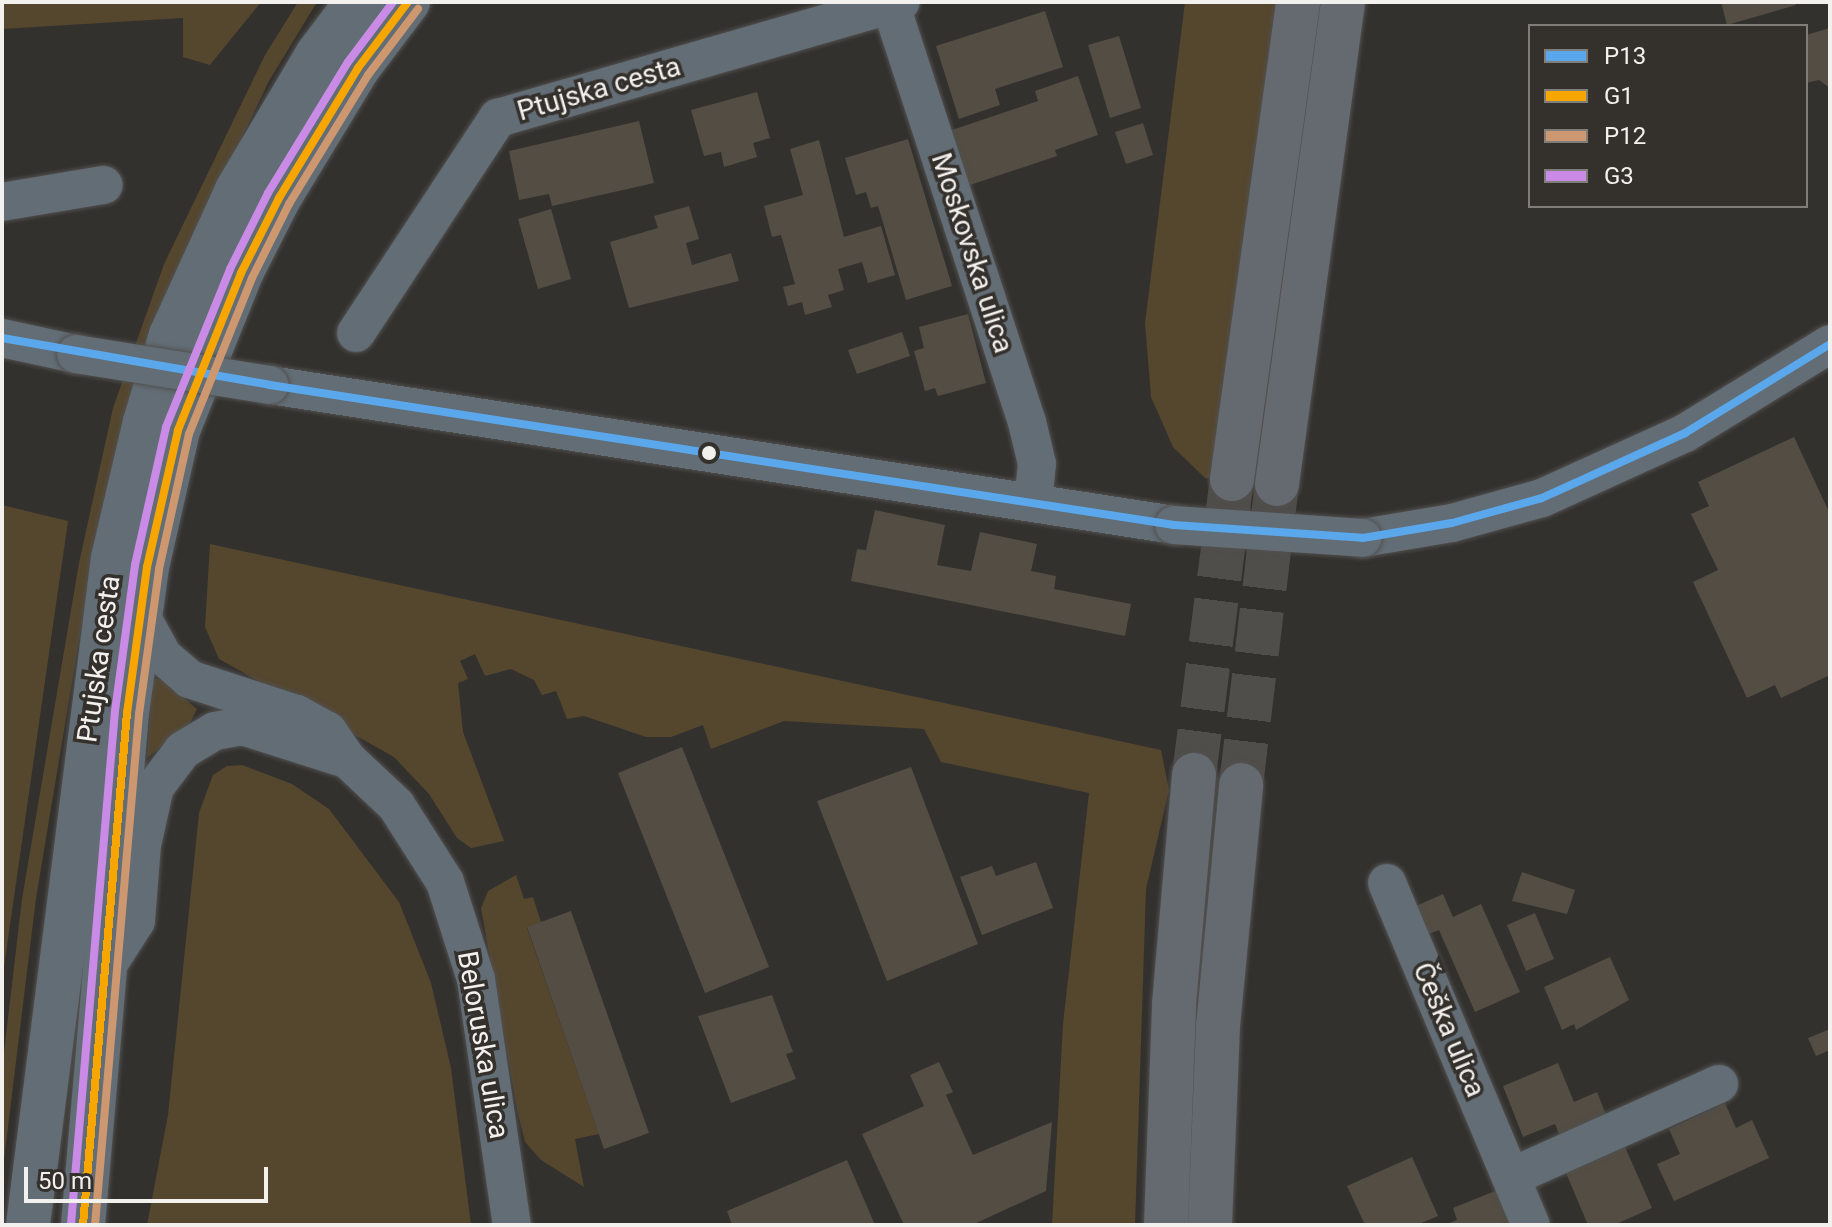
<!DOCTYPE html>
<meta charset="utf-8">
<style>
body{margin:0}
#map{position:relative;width:1832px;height:1227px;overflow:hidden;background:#33312e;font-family:Roboto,sans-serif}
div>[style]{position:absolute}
.green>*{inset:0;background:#55462e}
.building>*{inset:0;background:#534d43}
.highway-tunnel>*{height:44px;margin-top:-22px;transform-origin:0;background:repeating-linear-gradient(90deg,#504e4b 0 44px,transparent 0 66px)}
.roads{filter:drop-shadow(0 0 2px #51504e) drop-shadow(0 0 2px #51504e)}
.minor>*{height:38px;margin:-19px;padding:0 19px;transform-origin:19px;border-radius:19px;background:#636d76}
.major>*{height:44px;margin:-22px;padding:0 22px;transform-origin:22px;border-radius:22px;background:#636d75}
.highway>*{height:44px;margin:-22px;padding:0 22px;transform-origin:22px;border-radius:22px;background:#646a6f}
.bridges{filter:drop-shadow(0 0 2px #51504e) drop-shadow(0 0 2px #51504e)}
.minor-bridge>*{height:38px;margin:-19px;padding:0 19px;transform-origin:19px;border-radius:19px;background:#636d76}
.bus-1>*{height:8px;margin:-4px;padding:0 4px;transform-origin:4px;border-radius:4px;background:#5aa8eb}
.bus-2>*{height:8px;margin:-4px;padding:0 4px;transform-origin:4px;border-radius:4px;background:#f7a600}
.bus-3>*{height:8px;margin:-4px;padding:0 4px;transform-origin:4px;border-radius:4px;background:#cd976f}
.bus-4>*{height:8px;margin:-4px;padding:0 4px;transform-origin:4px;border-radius:4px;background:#ca8be6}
.dots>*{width:22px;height:22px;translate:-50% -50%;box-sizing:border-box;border:4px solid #34312d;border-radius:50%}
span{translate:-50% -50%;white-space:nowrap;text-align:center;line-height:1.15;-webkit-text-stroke:7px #34312d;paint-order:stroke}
.street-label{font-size:28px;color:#f3f1ee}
.frame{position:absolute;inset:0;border:4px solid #f3f1ee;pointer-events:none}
.legend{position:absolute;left:1528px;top:24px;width:280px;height:184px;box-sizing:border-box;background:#34312d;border:2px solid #807e7a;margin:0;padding:10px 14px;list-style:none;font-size:24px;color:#f3f1ee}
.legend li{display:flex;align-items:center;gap:16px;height:40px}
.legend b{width:40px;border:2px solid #807e7a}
.scale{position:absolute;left:24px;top:1167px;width:244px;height:36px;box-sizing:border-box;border:4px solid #f3f1ee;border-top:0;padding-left:10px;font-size:24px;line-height:28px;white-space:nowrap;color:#f3f1ee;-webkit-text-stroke:6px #34312d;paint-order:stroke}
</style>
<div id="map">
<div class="green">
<div style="clip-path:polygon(2px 2px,261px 2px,210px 65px,183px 57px,183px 18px,2px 29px)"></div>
<div style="clip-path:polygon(298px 2px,317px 2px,269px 81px,199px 227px,92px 563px,36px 898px,2px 1176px,2px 1069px,22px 899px,79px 563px,113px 408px,164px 264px,265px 55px)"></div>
<div style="clip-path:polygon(1185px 2px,1283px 2px,1221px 480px,1205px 478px,1173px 447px,1151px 397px,1145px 323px)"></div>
<div style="clip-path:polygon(2px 505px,68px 521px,2px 981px)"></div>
<div style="clip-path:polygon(210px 544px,1161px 750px,1169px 790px,1146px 889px,1135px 1225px,1052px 1225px,1063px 1024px,1089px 793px,941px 762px,924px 729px,784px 721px,711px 749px,703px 725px,671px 737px,646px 737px,584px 716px,567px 719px,556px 691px,542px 695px,534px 680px,511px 669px,485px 676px,475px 654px,460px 661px,468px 679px,458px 683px,463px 732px,504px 841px,471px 848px,457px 838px,429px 794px,394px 757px,219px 659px,205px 627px)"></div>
<div style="clip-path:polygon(152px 678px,163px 680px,197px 709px,190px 723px,147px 758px)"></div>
<div style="clip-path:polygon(242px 765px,292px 784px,329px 809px,399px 902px,431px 983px,451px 1068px,471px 1225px,147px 1225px,168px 1115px,199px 813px,213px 775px,227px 766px)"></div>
<div style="clip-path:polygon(516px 875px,524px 899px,533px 897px,541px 922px,527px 928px,599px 1134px,575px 1139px,584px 1187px,541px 1160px,525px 1142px,518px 1114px,481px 908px,488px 891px)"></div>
</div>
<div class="building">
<div style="clip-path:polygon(1721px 2px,1795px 2px,1796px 5px,1727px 25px)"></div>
<div style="clip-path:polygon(1045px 11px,1063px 67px,995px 89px,1000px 105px,959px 119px,936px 46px)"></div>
<div style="clip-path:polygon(1830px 28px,1830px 88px,1819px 80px,1806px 83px,1806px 35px)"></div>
<div style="clip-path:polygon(1119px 36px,1141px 108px,1110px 118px,1088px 45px)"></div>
<div style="clip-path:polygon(1078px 76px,1098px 135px,1055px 150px,1057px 156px,964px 187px,946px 132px,1038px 101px,1035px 91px)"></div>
<div style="clip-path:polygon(757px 92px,770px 138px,753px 143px,757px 157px,724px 167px,721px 152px,704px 156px,691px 110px)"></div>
<div style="clip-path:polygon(639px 121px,654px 183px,552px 206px,549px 194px,519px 200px,509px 151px)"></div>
<div style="clip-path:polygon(1143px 123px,1153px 155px,1126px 164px,1115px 132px)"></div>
<div style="clip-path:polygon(908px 139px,952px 286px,906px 300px,878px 206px,871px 208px,866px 192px,856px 195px,845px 158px)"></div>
<div style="clip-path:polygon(819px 140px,844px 237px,881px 226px,895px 275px,868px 283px,862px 262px,838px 269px,844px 290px,828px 295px,832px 307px,805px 315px,802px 302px,788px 306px,783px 287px,795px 284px,781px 235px,772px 237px,764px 206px,803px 195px,790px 149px)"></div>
<div style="clip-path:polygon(689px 206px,699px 239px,686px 243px,692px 265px,731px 253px,739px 281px,629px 308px,610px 242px,658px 228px,654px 216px)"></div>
<div style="clip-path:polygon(551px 209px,571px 279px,538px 289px,518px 219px)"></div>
<div style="clip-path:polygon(968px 314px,986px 383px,938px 396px,935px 388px,925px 391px,914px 351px,924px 348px,919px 327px)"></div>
<div style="clip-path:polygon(902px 332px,910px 356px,857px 374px,848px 350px)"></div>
<div style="clip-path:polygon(1794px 437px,1830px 514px,1830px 675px,1781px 698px,1775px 685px,1747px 698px,1693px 582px,1718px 570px,1691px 514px,1709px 506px,1698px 482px)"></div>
<div style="clip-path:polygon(875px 510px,945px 525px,937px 565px,971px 571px,980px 532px,1037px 544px,1031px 571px,1056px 576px,1054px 589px,1131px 604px,1125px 636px,851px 581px,857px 549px,866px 550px)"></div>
<div style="clip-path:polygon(682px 747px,769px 967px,705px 993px,618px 773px)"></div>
<div style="clip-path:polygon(911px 767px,978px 944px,887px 981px,817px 801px)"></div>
<div style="clip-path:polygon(1036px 862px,1053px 908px,982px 935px,960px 877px,992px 866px,996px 876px)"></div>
<div style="clip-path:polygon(1522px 872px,1575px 890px,1567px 914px,1512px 901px)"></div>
<div style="clip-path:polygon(1443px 894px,1453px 917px,1481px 904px,1520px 992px,1475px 1012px,1439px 930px,1429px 934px,1416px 906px)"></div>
<div style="clip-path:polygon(571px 911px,649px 1133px,604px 1149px,527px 927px)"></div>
<div style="clip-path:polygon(1535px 913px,1554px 959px,1526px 971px,1507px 925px)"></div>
<div style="clip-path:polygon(1610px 957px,1629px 1000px,1576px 1030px,1574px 1024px,1562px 1030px,1544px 987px)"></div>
<div style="clip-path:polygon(772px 995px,793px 1052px,786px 1054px,796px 1079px,731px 1103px,698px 1016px)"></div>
<div style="clip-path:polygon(1830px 1029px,1830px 1050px,1816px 1056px,1808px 1038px)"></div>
<div style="clip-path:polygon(939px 1062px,953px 1092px,946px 1095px,973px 1155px,1052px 1122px,1046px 1191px,972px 1225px,904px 1225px,862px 1134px,924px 1106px,910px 1075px)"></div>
<div style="clip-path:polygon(1558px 1063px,1574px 1102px,1597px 1092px,1609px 1122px,1562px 1141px,1555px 1124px,1523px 1137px,1503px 1086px)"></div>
<div style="clip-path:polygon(1725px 1103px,1736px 1128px,1752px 1120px,1769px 1158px,1674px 1201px,1657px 1164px,1680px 1154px,1669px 1129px)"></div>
<div style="clip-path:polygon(1625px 1147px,1652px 1208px,1614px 1225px,1588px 1225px,1566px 1173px)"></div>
<div style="clip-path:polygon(1412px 1157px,1438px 1216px,1417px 1225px,1365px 1225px,1347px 1186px)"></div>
<div style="clip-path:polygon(847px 1160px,875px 1225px,732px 1225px,727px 1211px)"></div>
<div style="clip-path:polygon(1500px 1189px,1514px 1225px,1444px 1225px,1457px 1220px,1453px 1208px)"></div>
</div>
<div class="highway-tunnel">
<div style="left:1194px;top:775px;width:298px;rotate:-82.7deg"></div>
<div style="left:1241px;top:785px;width:303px;rotate:-83.2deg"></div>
</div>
<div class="roads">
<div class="minor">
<div style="left:891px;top:6px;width:438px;rotate:71.9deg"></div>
<div style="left:1027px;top:422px;width:43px;rotate:76.6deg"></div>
<div style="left:1037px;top:464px;width:39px;rotate:96deg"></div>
<div style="left:2px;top:202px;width:103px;rotate:-9.5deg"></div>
<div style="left:356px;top:333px;width:258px;rotate:-56.6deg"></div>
<div style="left:498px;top:118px;width:419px;rotate:-16.1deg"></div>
<div style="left:2px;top:338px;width:76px;rotate:12.2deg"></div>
<div style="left:270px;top:385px;width:915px;rotate:8.8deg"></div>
<div style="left:1363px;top:538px;width:90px;rotate:-9.6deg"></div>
<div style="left:1452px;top:523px;width:93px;rotate:-15.5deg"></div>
<div style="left:1542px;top:498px;width:157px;rotate:-24.4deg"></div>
<div style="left:1685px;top:433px;width:170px;rotate:-31.5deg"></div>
<div style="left:139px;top:612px;width:50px;rotate:61.4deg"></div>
<div style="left:163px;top:656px;width:35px;rotate:41deg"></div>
<div style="left:189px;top:679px;width:114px;rotate:18deg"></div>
<div style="left:297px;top:714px;width:35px;rotate:29deg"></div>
<div style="left:328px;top:731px;width:34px;rotate:56deg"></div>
<div style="left:347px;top:759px;width:67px;rotate:43.2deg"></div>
<div style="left:396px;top:805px;width:91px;rotate:57.5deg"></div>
<div style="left:445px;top:882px;width:102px;rotate:72.3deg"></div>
<div style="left:476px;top:979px;width:249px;rotate:81.7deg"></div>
<div style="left:1387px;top:883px;width:371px;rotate:67.2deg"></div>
<div style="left:109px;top:963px;width:50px;rotate:-57.3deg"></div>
<div style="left:136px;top:921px;width:76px;rotate:-85.5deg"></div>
<div style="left:142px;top:845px;width:59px;rotate:-77.4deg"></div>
<div style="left:155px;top:787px;width:46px;rotate:-52.9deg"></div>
<div style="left:183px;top:750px;width:37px;rotate:-31deg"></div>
<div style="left:215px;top:731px;width:27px;rotate:-10deg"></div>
<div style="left:242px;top:726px;width:103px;rotate:17.6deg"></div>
<div style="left:1511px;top:1177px;width:228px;rotate:-24.1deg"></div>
</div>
<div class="major">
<div style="left:28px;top:1225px;width:672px;rotate:-82.74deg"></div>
<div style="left:113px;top:558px;width:140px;rotate:-76.8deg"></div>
<div style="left:145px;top:422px;width:91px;rotate:-73.4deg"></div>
<div style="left:171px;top:335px;width:159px;rotate:-65.5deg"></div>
<div style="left:237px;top:190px;width:157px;rotate:-59.3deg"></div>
<div style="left:317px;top:55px;width:66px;rotate:-53deg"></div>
<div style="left:83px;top:1225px;width:514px;rotate:-85.09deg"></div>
<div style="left:127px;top:713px;width:147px;rotate:-82.2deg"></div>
<div style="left:147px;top:567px;width:140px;rotate:-77.2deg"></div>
<div style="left:178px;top:430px;width:169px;rotate:-68.1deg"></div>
<div style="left:241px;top:273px;width:84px;rotate:-63.1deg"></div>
<div style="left:279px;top:198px;width:152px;rotate:-58.7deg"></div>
<div style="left:358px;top:68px;width:83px;rotate:-52.9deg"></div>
</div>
<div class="highway">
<div style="left:1232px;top:479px;width:482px;rotate:-82.1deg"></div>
<div style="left:1277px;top:484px;width:486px;rotate:-82.2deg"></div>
<div style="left:1166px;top:1225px;width:221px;rotate:-87.9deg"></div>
<div style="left:1174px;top:1004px;width:230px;rotate:-85deg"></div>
<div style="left:1210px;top:1225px;width:199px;rotate:-87.7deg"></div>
<div style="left:1218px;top:1026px;width:242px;rotate:-84.5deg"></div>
</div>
</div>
<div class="bridges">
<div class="minor-bridge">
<div style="left:76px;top:354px;width:196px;rotate:9.1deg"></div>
<div style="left:1174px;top:525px;width:189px;rotate:3.9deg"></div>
</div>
</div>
<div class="bus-1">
<div style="left:2px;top:338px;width:272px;rotate:9.9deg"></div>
<div style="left:270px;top:385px;width:915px;rotate:8.8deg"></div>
<div style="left:1174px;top:525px;width:189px;rotate:3.9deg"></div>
<div style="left:1363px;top:538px;width:90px;rotate:-9.6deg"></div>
<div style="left:1452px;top:523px;width:93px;rotate:-15.5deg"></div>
<div style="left:1542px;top:498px;width:157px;rotate:-24.4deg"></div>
<div style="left:1685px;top:433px;width:170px;rotate:-31.5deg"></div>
</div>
<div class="bus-2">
<div style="left:83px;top:1225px;width:514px;rotate:-85.09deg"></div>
<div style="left:127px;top:713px;width:147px;rotate:-82.2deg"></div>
<div style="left:147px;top:567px;width:140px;rotate:-77.2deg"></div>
<div style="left:178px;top:430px;width:169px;rotate:-68.1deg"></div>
<div style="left:241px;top:273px;width:84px;rotate:-63.1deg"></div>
<div style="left:279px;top:198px;width:152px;rotate:-58.7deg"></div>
<div style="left:358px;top:68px;width:83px;rotate:-52.9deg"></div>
</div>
<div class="bus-3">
<div style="left:95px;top:1225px;width:513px;rotate:-85.08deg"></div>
<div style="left:139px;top:714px;width:146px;rotate:-82.1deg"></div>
<div style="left:159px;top:569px;width:138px;rotate:-77.5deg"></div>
<div style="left:189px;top:434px;width:168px;rotate:-68deg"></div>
<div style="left:252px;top:278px;width:83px;rotate:-63.4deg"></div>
<div style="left:289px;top:204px;width:151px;rotate:-58.5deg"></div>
<div style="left:368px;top:75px;width:83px;rotate:-52.9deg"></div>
</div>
<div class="bus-4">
<div style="left:71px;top:1224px;width:515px;rotate:-85.1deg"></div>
<div style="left:115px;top:711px;width:147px;rotate:-82.2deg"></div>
<div style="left:135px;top:565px;width:141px;rotate:-77.3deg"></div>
<div style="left:166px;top:427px;width:170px;rotate:-67.9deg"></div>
<div style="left:230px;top:269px;width:85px;rotate:-63.4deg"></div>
<div style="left:268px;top:193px;width:153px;rotate:-58.6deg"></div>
<div style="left:348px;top:62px;width:75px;rotate:-53.1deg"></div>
</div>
<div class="dots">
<div style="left:709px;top:453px;background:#f3f1ee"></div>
</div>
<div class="street-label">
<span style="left:599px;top:89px;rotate:-16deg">Ptujska cesta</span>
<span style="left:972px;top:253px;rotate:72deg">Moskovska ulica</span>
<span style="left:99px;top:659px;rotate:-82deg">Ptujska cesta</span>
<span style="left:1449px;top:1030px;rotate:67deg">Češka ulica</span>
<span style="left:483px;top:1045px;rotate:80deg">Beloruska ulica</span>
</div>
<div class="frame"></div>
<ul class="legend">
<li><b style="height:10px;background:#5aa8eb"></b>P13</li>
<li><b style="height:10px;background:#f7a600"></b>G1</li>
<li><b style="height:10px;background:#cd976f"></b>P12</li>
<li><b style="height:10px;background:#ca8be6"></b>G3</li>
</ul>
<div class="scale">50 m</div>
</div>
